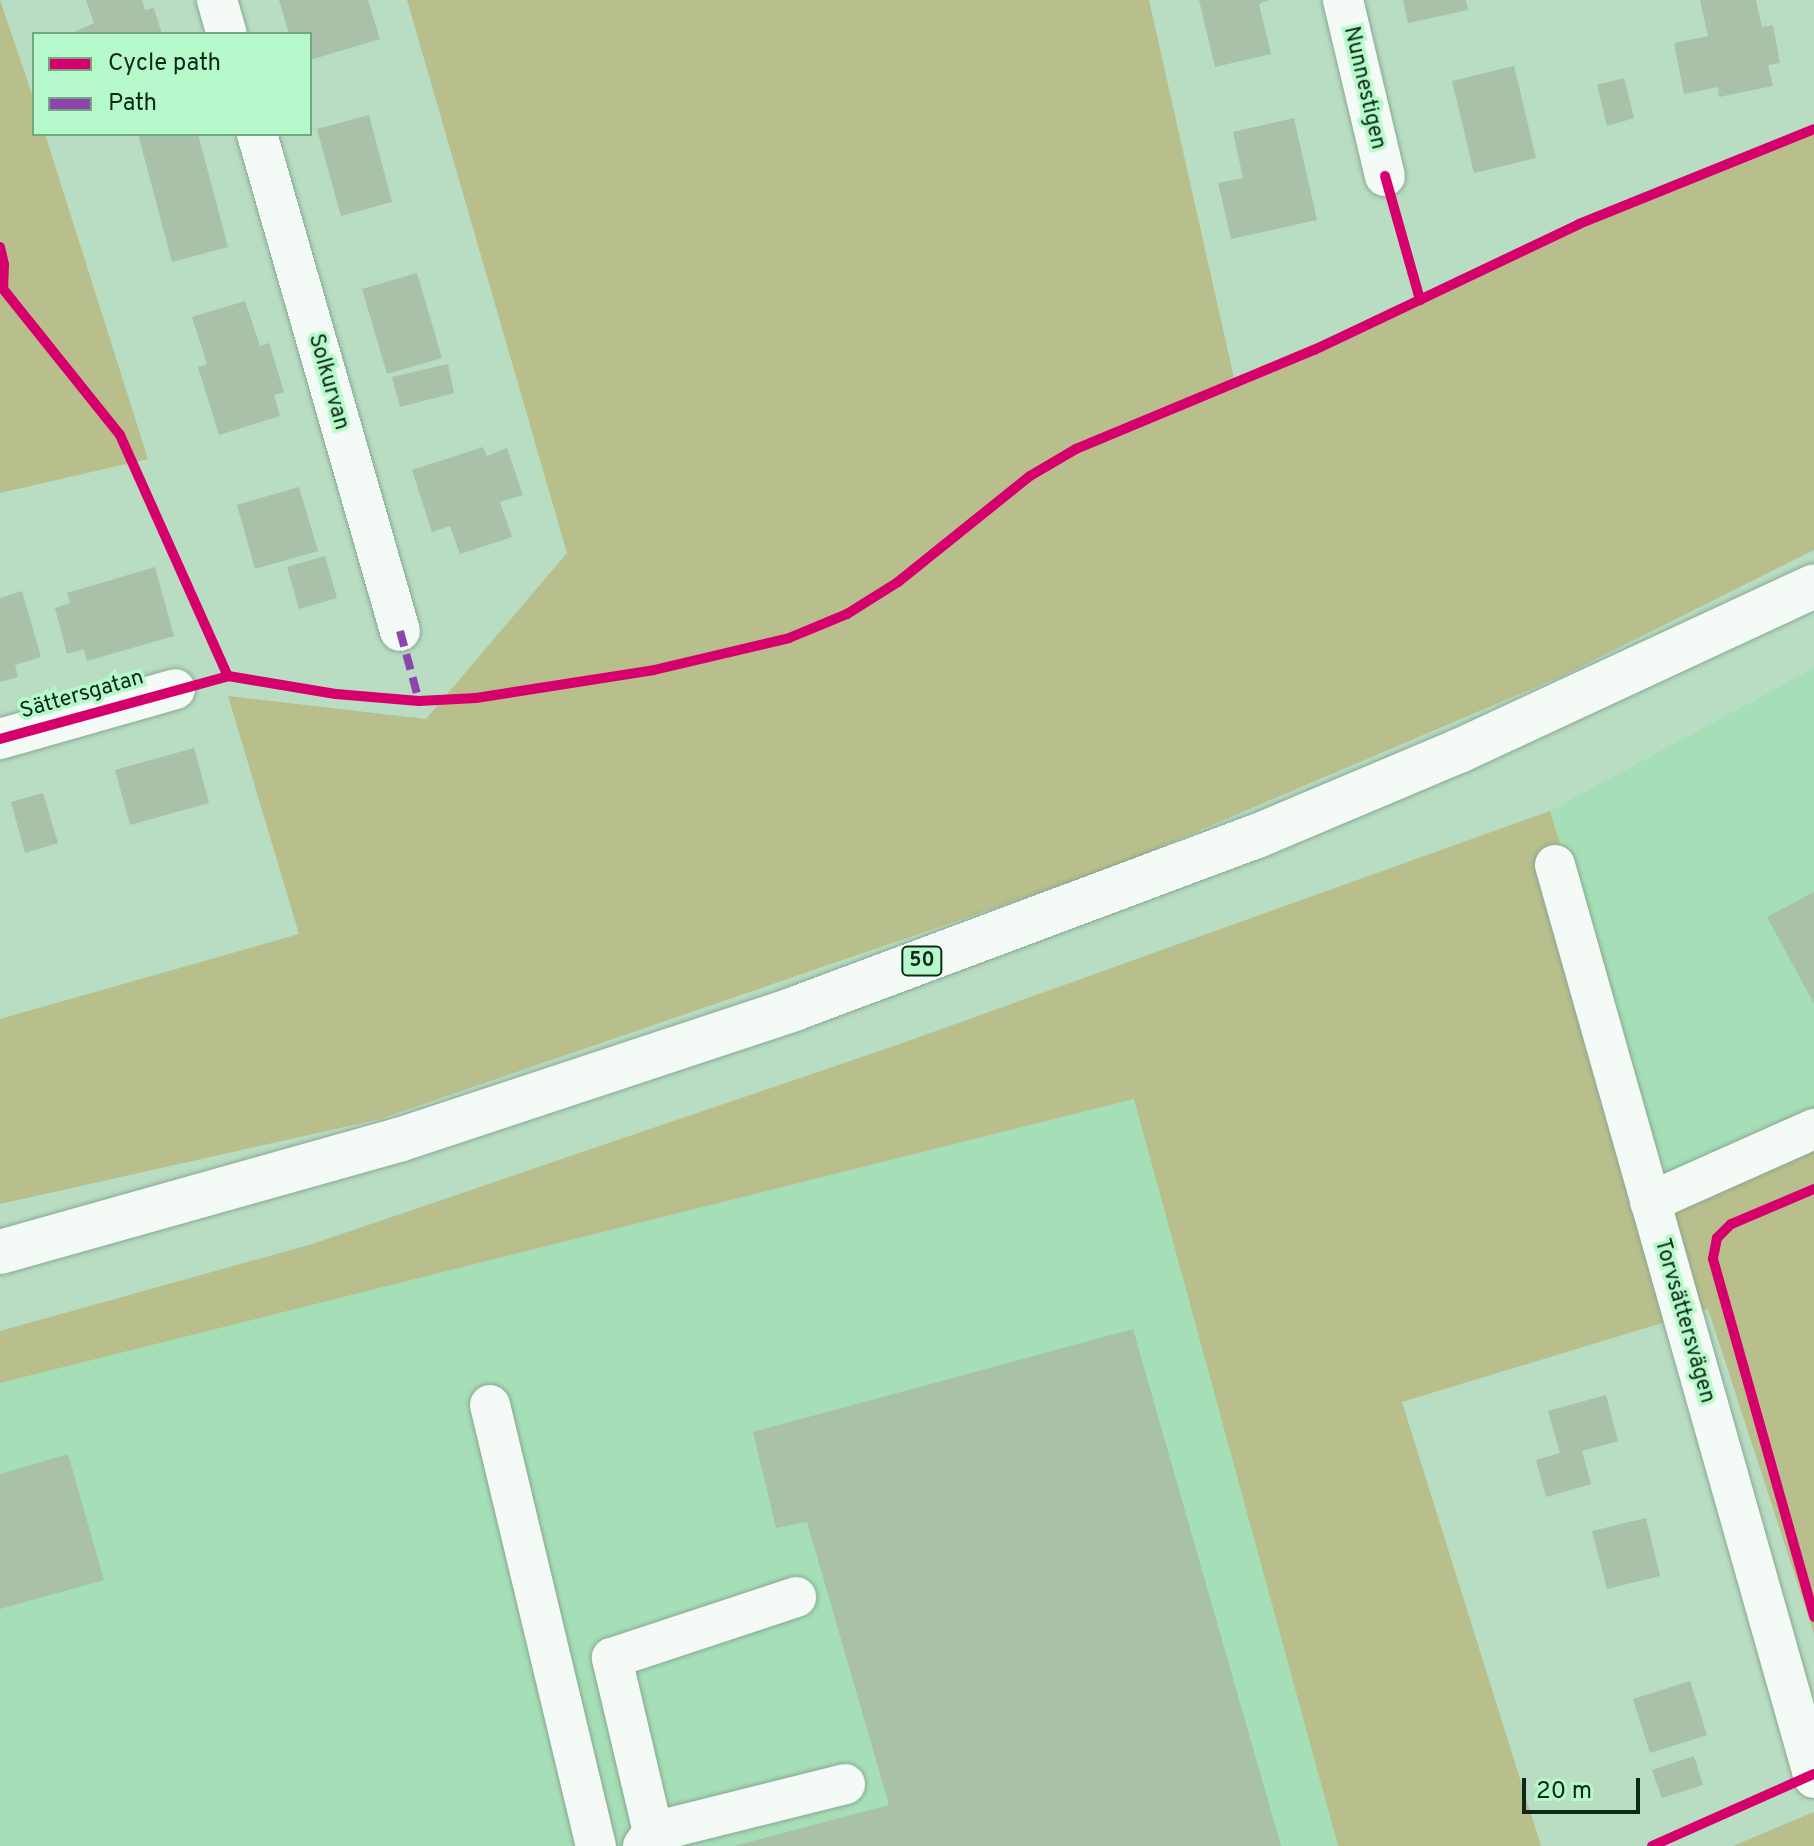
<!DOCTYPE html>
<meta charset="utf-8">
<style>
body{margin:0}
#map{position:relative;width:1814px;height:1846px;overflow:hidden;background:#b8ddc3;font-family:Overpass,sans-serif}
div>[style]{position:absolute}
.built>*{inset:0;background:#a6dfb7}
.green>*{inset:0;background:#b9bf8c}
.building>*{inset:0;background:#a8c1a8}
.roads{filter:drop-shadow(0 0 2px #8aa793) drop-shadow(0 0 2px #8aa793)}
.minor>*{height:40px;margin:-20px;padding:0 20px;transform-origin:20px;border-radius:20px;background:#f4faf6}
.highway>*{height:44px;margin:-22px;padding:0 22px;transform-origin:22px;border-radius:22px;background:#f4faf6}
.quiet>*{height:8px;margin-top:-4px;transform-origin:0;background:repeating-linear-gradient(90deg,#8e44ad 0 16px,transparent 0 24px)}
.cycleway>*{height:10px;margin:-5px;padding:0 5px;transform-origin:5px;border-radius:5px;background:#d6006c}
span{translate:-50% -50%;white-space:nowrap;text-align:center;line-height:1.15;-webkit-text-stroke:7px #b6f9ca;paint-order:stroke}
.shield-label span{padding:2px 6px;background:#b6f9ca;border:2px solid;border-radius:6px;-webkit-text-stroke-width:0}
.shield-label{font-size:20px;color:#0e2918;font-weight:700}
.street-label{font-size:22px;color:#0e2918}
.legend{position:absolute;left:32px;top:32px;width:280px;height:104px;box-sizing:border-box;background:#b6f9ca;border:2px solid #73a683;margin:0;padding:10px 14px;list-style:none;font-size:24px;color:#0e2918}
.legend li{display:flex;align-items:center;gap:16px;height:40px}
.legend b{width:40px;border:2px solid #73a683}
.scale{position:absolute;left:1522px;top:1778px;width:118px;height:36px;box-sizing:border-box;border:4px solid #0e2918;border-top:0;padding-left:10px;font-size:24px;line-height:28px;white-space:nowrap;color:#0e2918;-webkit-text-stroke:6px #b6f9ca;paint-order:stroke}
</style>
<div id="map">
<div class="built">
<div style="clip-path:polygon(1814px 668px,1814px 1141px,1672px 1209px,1550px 811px)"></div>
<div style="clip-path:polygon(1135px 1099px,1338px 1846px,0 1846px,0 1383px)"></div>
</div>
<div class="green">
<div style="clip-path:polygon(0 0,34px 100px,34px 134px,45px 134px,148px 459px,0 493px)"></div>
<div style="clip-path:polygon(407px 0,1149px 0,1234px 378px,1814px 129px,1814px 550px,1562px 676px,1111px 868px,380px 1119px,0 1204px,0 1019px,299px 934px,228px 696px,426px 719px,567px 553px)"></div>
<div style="clip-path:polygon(1550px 811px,1672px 1208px,1814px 1141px,1814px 1634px,1708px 1309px,1402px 1402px,1541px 1846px,1338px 1846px,1134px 1099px,0 1383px,0 1331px,312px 1244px,894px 1046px)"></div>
<div style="clip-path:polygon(1814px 1812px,1814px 1846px,1733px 1846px)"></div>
</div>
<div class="building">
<div style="clip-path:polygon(86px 0,142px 0,145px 10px,154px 8px,162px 34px,70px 34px,94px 23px)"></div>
<div style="clip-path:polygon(279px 0,368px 0,380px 39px,310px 60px,310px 34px,289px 34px)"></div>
<div style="clip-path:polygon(1199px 0,1269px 0,1259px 4px,1271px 54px,1215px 67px)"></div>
<div style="clip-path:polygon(1403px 0,1466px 0,1468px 10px,1408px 23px)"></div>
<div style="clip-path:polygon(1700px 0,1756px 0,1762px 27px,1773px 25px,1780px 63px,1768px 65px,1773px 86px,1719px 97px,1718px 87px,1684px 94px,1674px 43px,1708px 36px)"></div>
<div style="clip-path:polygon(1514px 66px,1536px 158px,1474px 173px,1452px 81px)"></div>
<div style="clip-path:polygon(1624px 78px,1634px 118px,1607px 126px,1597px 85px)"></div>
<div style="clip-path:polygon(369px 115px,392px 202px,341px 216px,317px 129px)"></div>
<div style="clip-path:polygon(1294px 118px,1317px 220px,1231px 239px,1218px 183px,1243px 178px,1233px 132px)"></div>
<div style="clip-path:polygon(138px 134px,198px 134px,228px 247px,172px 262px)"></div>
<div style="clip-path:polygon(417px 273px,442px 358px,387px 374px,362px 289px)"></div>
<div style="clip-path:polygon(245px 301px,260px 346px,269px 343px,284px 392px,274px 395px,280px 416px,219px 435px,198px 367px,207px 364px,192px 317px)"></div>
<div style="clip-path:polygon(448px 364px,454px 393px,400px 407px,392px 377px)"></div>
<div style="clip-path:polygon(483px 447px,487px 456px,507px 448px,523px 495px,500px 502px,512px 537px,460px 554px,450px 526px,432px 532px,412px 470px)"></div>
<div style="clip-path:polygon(299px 487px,318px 551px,255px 569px,237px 505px)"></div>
<div style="clip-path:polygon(325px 556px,337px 598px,299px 609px,287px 567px)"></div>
<div style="clip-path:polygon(155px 567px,174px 636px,87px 661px,84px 649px,67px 654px,55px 608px,70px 603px,67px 593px)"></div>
<div style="clip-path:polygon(22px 591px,41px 657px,15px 665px,18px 677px,0 682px,0 598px)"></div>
<div style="clip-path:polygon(194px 748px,209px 803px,130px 825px,115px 770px)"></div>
<div style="clip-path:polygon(43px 793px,58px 843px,25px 853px,11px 802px)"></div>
<div style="clip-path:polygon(1814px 892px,1814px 1004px,1767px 917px)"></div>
<div style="clip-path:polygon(1133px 1329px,1281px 1846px,734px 1846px,889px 1805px,807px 1522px,776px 1528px,753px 1432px)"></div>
<div style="clip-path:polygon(1606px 1395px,1618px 1441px,1582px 1451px,1591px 1484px,1546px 1497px,1536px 1460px,1560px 1453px,1548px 1411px)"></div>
<div style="clip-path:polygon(68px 1454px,104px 1580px,0 1609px,0 1474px)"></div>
<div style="clip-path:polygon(1646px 1518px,1660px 1576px,1607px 1589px,1592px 1531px)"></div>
<div style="clip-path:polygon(1690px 1681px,1707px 1735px,1650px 1753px,1633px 1699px)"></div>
<div style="clip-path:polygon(1694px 1756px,1703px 1785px,1662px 1798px,1652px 1770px)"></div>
</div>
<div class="roads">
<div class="minor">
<div style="left:217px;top:0;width:35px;rotate:74deg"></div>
<div style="left:1343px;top:0;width:181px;rotate:76.6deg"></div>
<div style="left:257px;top:134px;width:517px;rotate:73.95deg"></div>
<div style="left:0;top:739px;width:182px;rotate:-15.9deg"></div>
<div style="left:1555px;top:865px;width:949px;rotate:74.16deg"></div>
<div style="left:1650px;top:1202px;width:180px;rotate:-24deg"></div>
<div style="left:490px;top:1405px;width:454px;rotate:76.5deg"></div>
<div style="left:653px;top:1832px;width:179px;rotate:-103.3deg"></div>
<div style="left:612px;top:1658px;width:194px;rotate:-18.3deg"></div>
<div style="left:643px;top:1846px;width:17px;rotate:-54deg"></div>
<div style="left:653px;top:1832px;width:198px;rotate:-14deg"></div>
</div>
<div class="highway">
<div style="left:0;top:1252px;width:414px;rotate:-15.7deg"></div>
<div style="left:399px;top:1140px;width:416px;rotate:-18.3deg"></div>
<div style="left:794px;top:1009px;width:492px;rotate:-20.5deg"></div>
<div style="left:1255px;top:837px;width:221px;rotate:-22.9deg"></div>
<div style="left:1459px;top:751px;width:391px;rotate:-24.9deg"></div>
</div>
</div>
<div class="quiet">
<div style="left:400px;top:631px;width:73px;rotate:74.8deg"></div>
</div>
<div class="cycleway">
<div style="left:1385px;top:176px;width:129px;rotate:74.2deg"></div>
<div style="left:0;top:247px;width:17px;rotate:77deg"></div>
<div style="left:4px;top:264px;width:25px;rotate:92deg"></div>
<div style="left:3px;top:289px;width:187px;rotate:51.3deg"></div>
<div style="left:120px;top:435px;width:264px;rotate:65.9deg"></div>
<div style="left:0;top:739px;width:237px;rotate:-15.4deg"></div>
<div style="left:228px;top:676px;width:109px;rotate:9.5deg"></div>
<div style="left:336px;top:694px;width:83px;rotate:4.8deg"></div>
<div style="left:419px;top:701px;width:57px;rotate:-3deg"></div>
<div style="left:476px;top:698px;width:180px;rotate:-8.9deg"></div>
<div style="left:654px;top:670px;width:139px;rotate:-13.3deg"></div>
<div style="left:789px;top:638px;width:63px;rotate:-22.5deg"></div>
<div style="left:847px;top:614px;width:60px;rotate:-32.1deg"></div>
<div style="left:898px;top:582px;width:169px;rotate:-38.8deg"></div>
<div style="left:1030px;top:476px;width:53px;rotate:-30.4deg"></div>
<div style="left:1076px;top:449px;width:258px;rotate:-22.6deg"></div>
<div style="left:1314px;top:350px;width:293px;rotate:-25.4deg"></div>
<div style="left:1579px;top:224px;width:253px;rotate:-22deg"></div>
<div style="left:1814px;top:1189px;width:90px;rotate:157.1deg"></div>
<div style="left:1731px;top:1224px;width:20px;rotate:135deg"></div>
<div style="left:1717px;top:1238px;width:21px;rotate:101deg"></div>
<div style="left:1713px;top:1259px;width:372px;rotate:74.2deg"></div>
<div style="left:1652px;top:1846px;width:177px;rotate:-24deg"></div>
</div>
<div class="shield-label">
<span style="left:922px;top:961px">50</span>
</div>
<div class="street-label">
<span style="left:1364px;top:88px;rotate:77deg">Nunnestigen</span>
<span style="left:328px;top:382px;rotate:74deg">Solkurvan</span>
<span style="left:82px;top:695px;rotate:-16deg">Sättersgatan</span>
<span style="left:1684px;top:1321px;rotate:74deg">Torvsättersvägen</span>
</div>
<ul class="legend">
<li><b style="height:10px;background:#d6006c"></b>Cycle path</li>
<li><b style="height:10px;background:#8e44ad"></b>Path</li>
</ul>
<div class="scale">20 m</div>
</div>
